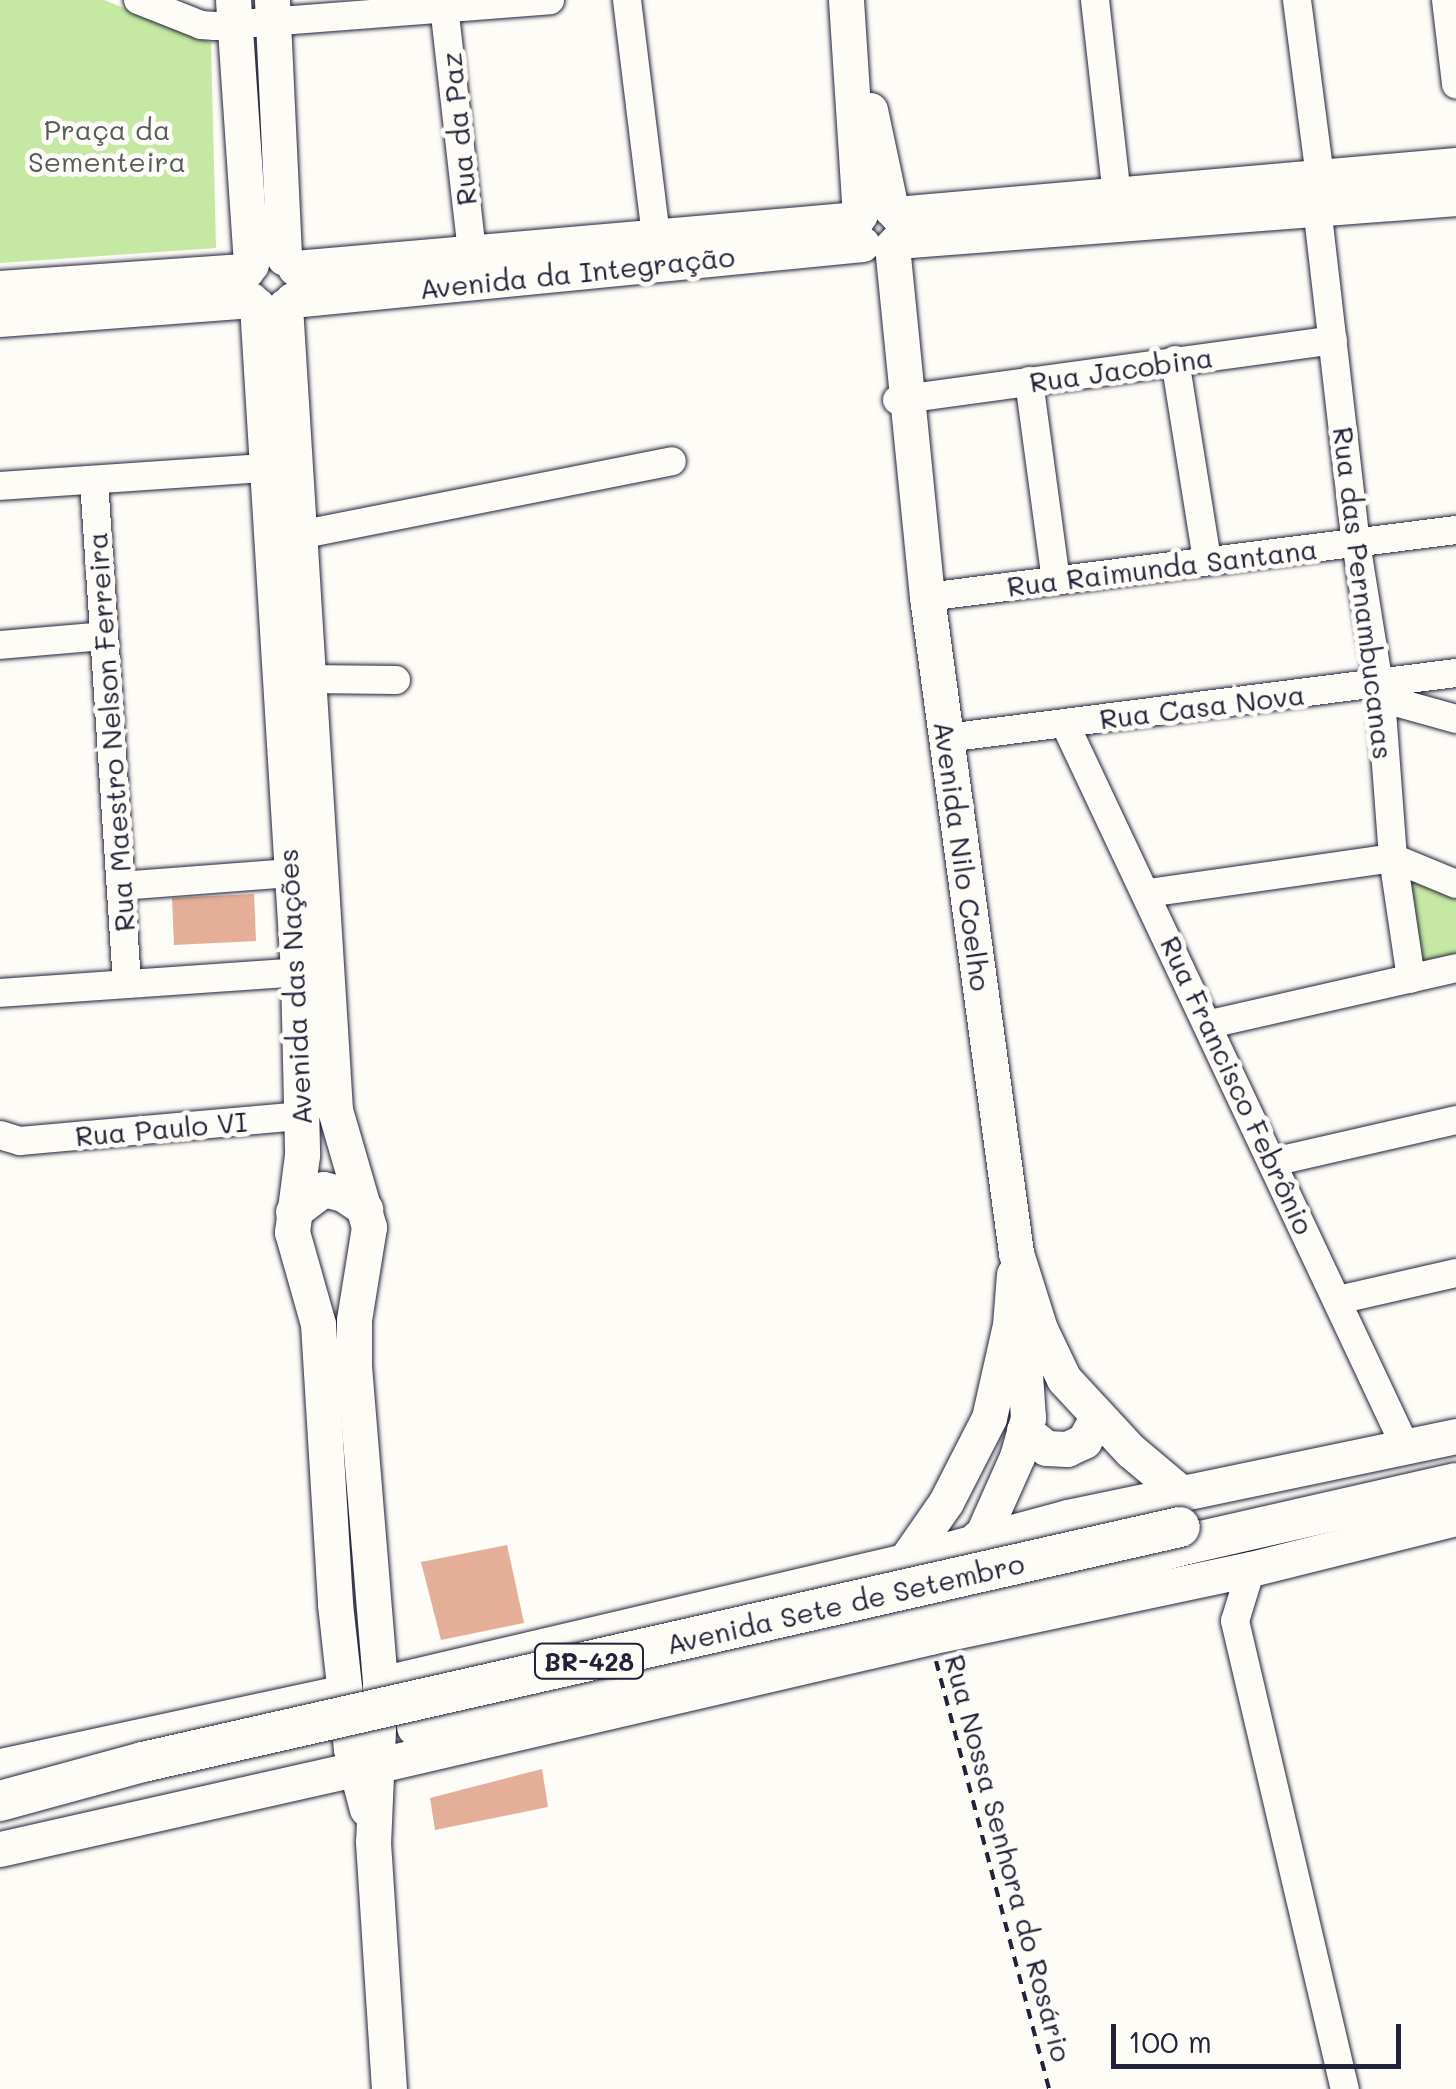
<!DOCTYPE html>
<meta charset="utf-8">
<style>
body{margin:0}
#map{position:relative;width:1456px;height:2089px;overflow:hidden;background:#fdfcf7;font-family:Mali,sans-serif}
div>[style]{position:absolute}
.green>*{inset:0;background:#c5e8a2}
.building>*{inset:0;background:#e4ae98}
.path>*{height:4px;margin-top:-2px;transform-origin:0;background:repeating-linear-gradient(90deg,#22223b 0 10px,transparent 0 18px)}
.roads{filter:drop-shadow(0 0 2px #22223b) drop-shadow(0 0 2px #22223b)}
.minor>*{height:28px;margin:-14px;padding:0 14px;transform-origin:14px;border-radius:14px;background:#fdfcf7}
.major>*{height:35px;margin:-17.5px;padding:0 17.5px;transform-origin:17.5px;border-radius:17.5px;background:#fdfcf7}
.highway>*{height:40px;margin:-20px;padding:0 20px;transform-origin:20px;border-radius:20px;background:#fdfcf7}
.bridges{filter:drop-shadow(0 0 2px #22223b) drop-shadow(0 0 2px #22223b)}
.highway-bridge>*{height:40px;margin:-20px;padding:0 20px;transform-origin:20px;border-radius:20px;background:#fdfcf7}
span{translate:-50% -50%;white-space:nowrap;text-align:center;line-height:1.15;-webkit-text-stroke:10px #fdfcf7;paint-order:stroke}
.shield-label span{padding:2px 8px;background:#fdfcf7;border:2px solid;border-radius:8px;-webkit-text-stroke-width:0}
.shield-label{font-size:25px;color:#22223b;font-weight:700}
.park-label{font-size:28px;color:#535d5a}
.street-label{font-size:28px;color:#22223b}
.scale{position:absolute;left:1111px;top:2024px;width:290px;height:45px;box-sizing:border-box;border:5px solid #22223b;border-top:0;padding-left:12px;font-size:30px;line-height:35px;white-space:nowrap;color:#22223b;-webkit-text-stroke:8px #fdfcf7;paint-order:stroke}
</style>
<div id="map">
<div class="green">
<div style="clip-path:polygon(0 0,104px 0,211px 43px,216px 248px,0 263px)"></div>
<div style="clip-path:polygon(1397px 864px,1456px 888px,1456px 959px,1418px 966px)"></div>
</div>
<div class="building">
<div style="clip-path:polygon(254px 894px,256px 941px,174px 945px,172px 898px)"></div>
<div style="clip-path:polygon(507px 1545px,524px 1623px,441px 1640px,421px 1562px)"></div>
<div style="clip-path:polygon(542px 1769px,548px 1807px,435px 1830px,430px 1798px)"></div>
</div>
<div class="path">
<div style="left:936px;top:1661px;width:443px;rotate:75.2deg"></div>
</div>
<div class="roads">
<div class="minor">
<div style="left:138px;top:0;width:68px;rotate:21.6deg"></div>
<div style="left:201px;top:25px;width:14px;rotate:4deg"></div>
<div style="left:215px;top:26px;width:336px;rotate:-4.4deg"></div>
<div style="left:627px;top:0;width:237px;rotate:83deg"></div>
<div style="left:1095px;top:0;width:196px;rotate:83.6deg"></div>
<div style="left:1297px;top:0;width:178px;rotate:82.6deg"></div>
<div style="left:1446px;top:0;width:85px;rotate:83.2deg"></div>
<div style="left:444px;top:6px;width:248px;rotate:83.5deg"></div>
<div style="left:1317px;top:207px;width:338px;rotate:83.4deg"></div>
<div style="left:1356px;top:543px;width:157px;rotate:80.8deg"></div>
<div style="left:1381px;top:698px;width:160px;rotate:85.7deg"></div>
<div style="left:1393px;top:858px;width:122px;rotate:81.5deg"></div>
<div style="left:1175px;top:360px;width:202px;rotate:80.9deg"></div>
<div style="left:1029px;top:381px;width:201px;rotate:82.3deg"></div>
<div style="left:897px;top:400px;width:440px;rotate:-7.8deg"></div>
<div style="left:94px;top:480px;width:504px;rotate:86.25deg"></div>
<div style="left:0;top:486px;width:265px;rotate:-3.9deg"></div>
<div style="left:281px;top:544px;width:20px;rotate:-27deg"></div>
<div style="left:299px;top:535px;width:380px;rotate:-11.2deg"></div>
<div style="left:927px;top:597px;width:533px;rotate:-7.22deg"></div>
<div style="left:0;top:645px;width:104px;rotate:-4.9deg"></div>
<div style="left:293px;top:685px;width:16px;rotate:-22deg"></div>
<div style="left:308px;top:679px;width:88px;rotate:0.7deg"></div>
<div style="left:1381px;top:698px;width:78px;rotate:15.6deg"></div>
<div style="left:1065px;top:724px;width:800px;rotate:64.78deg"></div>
<div style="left:947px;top:738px;width:513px;rotate:-7.28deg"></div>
<div style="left:121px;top:886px;width:169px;rotate:-4.4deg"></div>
<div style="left:1148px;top:893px;width:247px;rotate:-8.1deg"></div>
<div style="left:1393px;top:858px;width:68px;rotate:22.4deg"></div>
<div style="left:0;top:993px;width:299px;rotate:-4deg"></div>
<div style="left:1210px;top:1024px;width:252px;rotate:-12.8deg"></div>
<div style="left:0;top:1135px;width:21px;rotate:17deg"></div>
<div style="left:20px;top:1141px;width:283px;rotate:-5.1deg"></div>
<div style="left:1273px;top:1162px;width:188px;rotate:-12.9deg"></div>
<div style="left:1338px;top:1300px;width:121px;rotate:-12.9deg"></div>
<div style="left:1251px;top:1569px;width:54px;rotate:107.1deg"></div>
<div style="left:1235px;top:1621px;width:481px;rotate:76.8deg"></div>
</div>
<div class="major">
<div style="left:233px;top:0;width:265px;rotate:86.1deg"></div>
<div style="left:272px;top:0;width:258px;rotate:87.3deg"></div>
<div style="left:846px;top:0;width:215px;rotate:86.3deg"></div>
<div style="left:870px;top:110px;width:101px;rotate:78deg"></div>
<div style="left:896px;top:214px;width:562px;rotate:-5deg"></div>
<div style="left:897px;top:241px;width:561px;rotate:-4.4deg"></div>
<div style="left:892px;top:246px;width:353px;rotate:84.3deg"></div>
<div style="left:927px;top:597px;width:662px;rotate:82.27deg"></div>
<div style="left:1016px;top:1253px;width:80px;rotate:72.5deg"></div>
<div style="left:1040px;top:1329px;width:55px;rotate:64.4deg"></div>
<div style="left:1064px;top:1379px;width:98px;rotate:47.1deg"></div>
<div style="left:1131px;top:1451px;width:64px;rotate:39.9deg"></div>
<div style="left:295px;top:268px;width:564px;rotate:-4.98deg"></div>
<div style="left:0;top:288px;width:247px;rotate:-4deg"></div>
<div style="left:292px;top:300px;width:573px;rotate:-5.61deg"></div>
<div style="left:257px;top:305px;width:668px;rotate:86.48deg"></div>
<div style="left:298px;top:972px;width:183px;rotate:88.7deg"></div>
<div style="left:302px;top:1155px;width:78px;rotate:97.4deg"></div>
<div style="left:292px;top:1232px;width:96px;rotate:74.2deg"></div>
<div style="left:318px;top:1324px;width:281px;rotate:86.5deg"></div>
<div style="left:335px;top:1604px;width:146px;rotate:83.7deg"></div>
<div style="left:351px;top:1749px;width:62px;rotate:75.1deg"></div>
<div style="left:285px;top:306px;width:806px;rotate:86.44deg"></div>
<div style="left:335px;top:1110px;width:122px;rotate:73.8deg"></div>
<div style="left:369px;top:1227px;width:94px;rotate:99.2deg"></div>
<div style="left:354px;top:1320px;width:46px;rotate:90deg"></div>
<div style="left:354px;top:1366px;width:319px;rotate:85.3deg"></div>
<div style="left:380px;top:1684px;width:158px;rotate:92.5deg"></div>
<div style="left:373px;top:1842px;width:248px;rotate:86.3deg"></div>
<div style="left:0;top:319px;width:252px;rotate:-4.3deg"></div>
<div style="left:293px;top:1212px;width:38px;rotate:-37deg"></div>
<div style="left:323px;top:1189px;width:21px;rotate:14deg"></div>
<div style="left:343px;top:1194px;width:27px;rotate:34deg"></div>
<div style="left:1024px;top:1430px;width:28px;rotate:39deg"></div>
<div style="left:1046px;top:1448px;width:21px;rotate:3deg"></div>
<div style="left:1067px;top:1449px;width:19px;rotate:-25deg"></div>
<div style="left:1084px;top:1441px;width:26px;rotate:-61deg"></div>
<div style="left:980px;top:1540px;width:91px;rotate:-66deg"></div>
<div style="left:1017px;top:1457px;width:41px;rotate:-74.2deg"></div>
<div style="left:1028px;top:1418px;width:44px;rotate:-93.9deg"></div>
<div style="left:1025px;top:1374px;width:45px;rotate:-106.8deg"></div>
<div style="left:905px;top:1561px;width:72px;rotate:-55.2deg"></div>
<div style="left:946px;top:1502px;width:94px;rotate:-62.9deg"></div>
<div style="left:989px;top:1418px;width:95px;rotate:-77.3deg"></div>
<div style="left:1010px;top:1325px;width:51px;rotate:-85.5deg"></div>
<div style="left:380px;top:1684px;width:539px;rotate:-13.19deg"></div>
<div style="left:905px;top:1561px;width:169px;rotate:-15.1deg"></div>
<div style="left:1068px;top:1517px;width:396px;rotate:-11.8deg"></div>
<div style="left:379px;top:1765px;width:566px;rotate:-13.08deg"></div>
<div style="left:930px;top:1637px;width:328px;rotate:-12deg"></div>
<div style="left:1251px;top:1569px;width:211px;rotate:-14deg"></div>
<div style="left:0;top:1766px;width:352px;rotate:-12.1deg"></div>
<div style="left:0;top:1849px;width:365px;rotate:-12.7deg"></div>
</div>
<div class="highway">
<div style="left:958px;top:1577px;width:43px;rotate:-59.3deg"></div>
<div style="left:417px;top:1727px;width:251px;rotate:-11.9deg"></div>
<div style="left:663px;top:1675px;width:545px;rotate:-14.01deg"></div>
<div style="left:1192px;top:1543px;width:271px;rotate:-12.8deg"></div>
</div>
</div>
<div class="bridges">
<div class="highway-bridge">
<div style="left:0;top:1801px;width:148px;rotate:-15.3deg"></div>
<div style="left:143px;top:1762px;width:1063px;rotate:-12.77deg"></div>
</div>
</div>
<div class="shield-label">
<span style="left:589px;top:1661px">BR-428</span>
</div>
<div class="park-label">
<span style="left:107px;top:145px">Praça da<br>Sementeira</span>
</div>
<div class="street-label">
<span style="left:458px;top:129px;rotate:-96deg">Rua da Paz</span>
<span style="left:577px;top:272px;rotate:-6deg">Avenida da Integração</span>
<span style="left:1121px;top:369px;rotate:-8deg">Rua Jacobina</span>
<span style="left:1162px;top:567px;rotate:-7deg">Rua Raimunda Santana</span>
<span style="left:1364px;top:593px;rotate:83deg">Rua das Pernambucanas</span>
<span style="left:1202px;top:706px;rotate:-7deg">Rua Casa Nova</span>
<span style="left:110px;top:732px;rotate:-94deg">Rua Maestro Nelson Ferreira</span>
<span style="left:963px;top:856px;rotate:82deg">Avenida Nilo Coelho</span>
<span style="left:294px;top:987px;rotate:-93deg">Avenida das Nações</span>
<span style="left:1238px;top:1085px;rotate:65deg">Rua Francisco Febrônio</span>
<span style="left:161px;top:1128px;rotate:-5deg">Rua Paulo VI</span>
<span style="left:845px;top:1603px;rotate:-13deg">Avenida Sete de Setembro</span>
<span style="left:1009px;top:1858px;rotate:75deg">Rua Nossa Senhora do Rosário</span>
</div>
<div class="scale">100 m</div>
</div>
